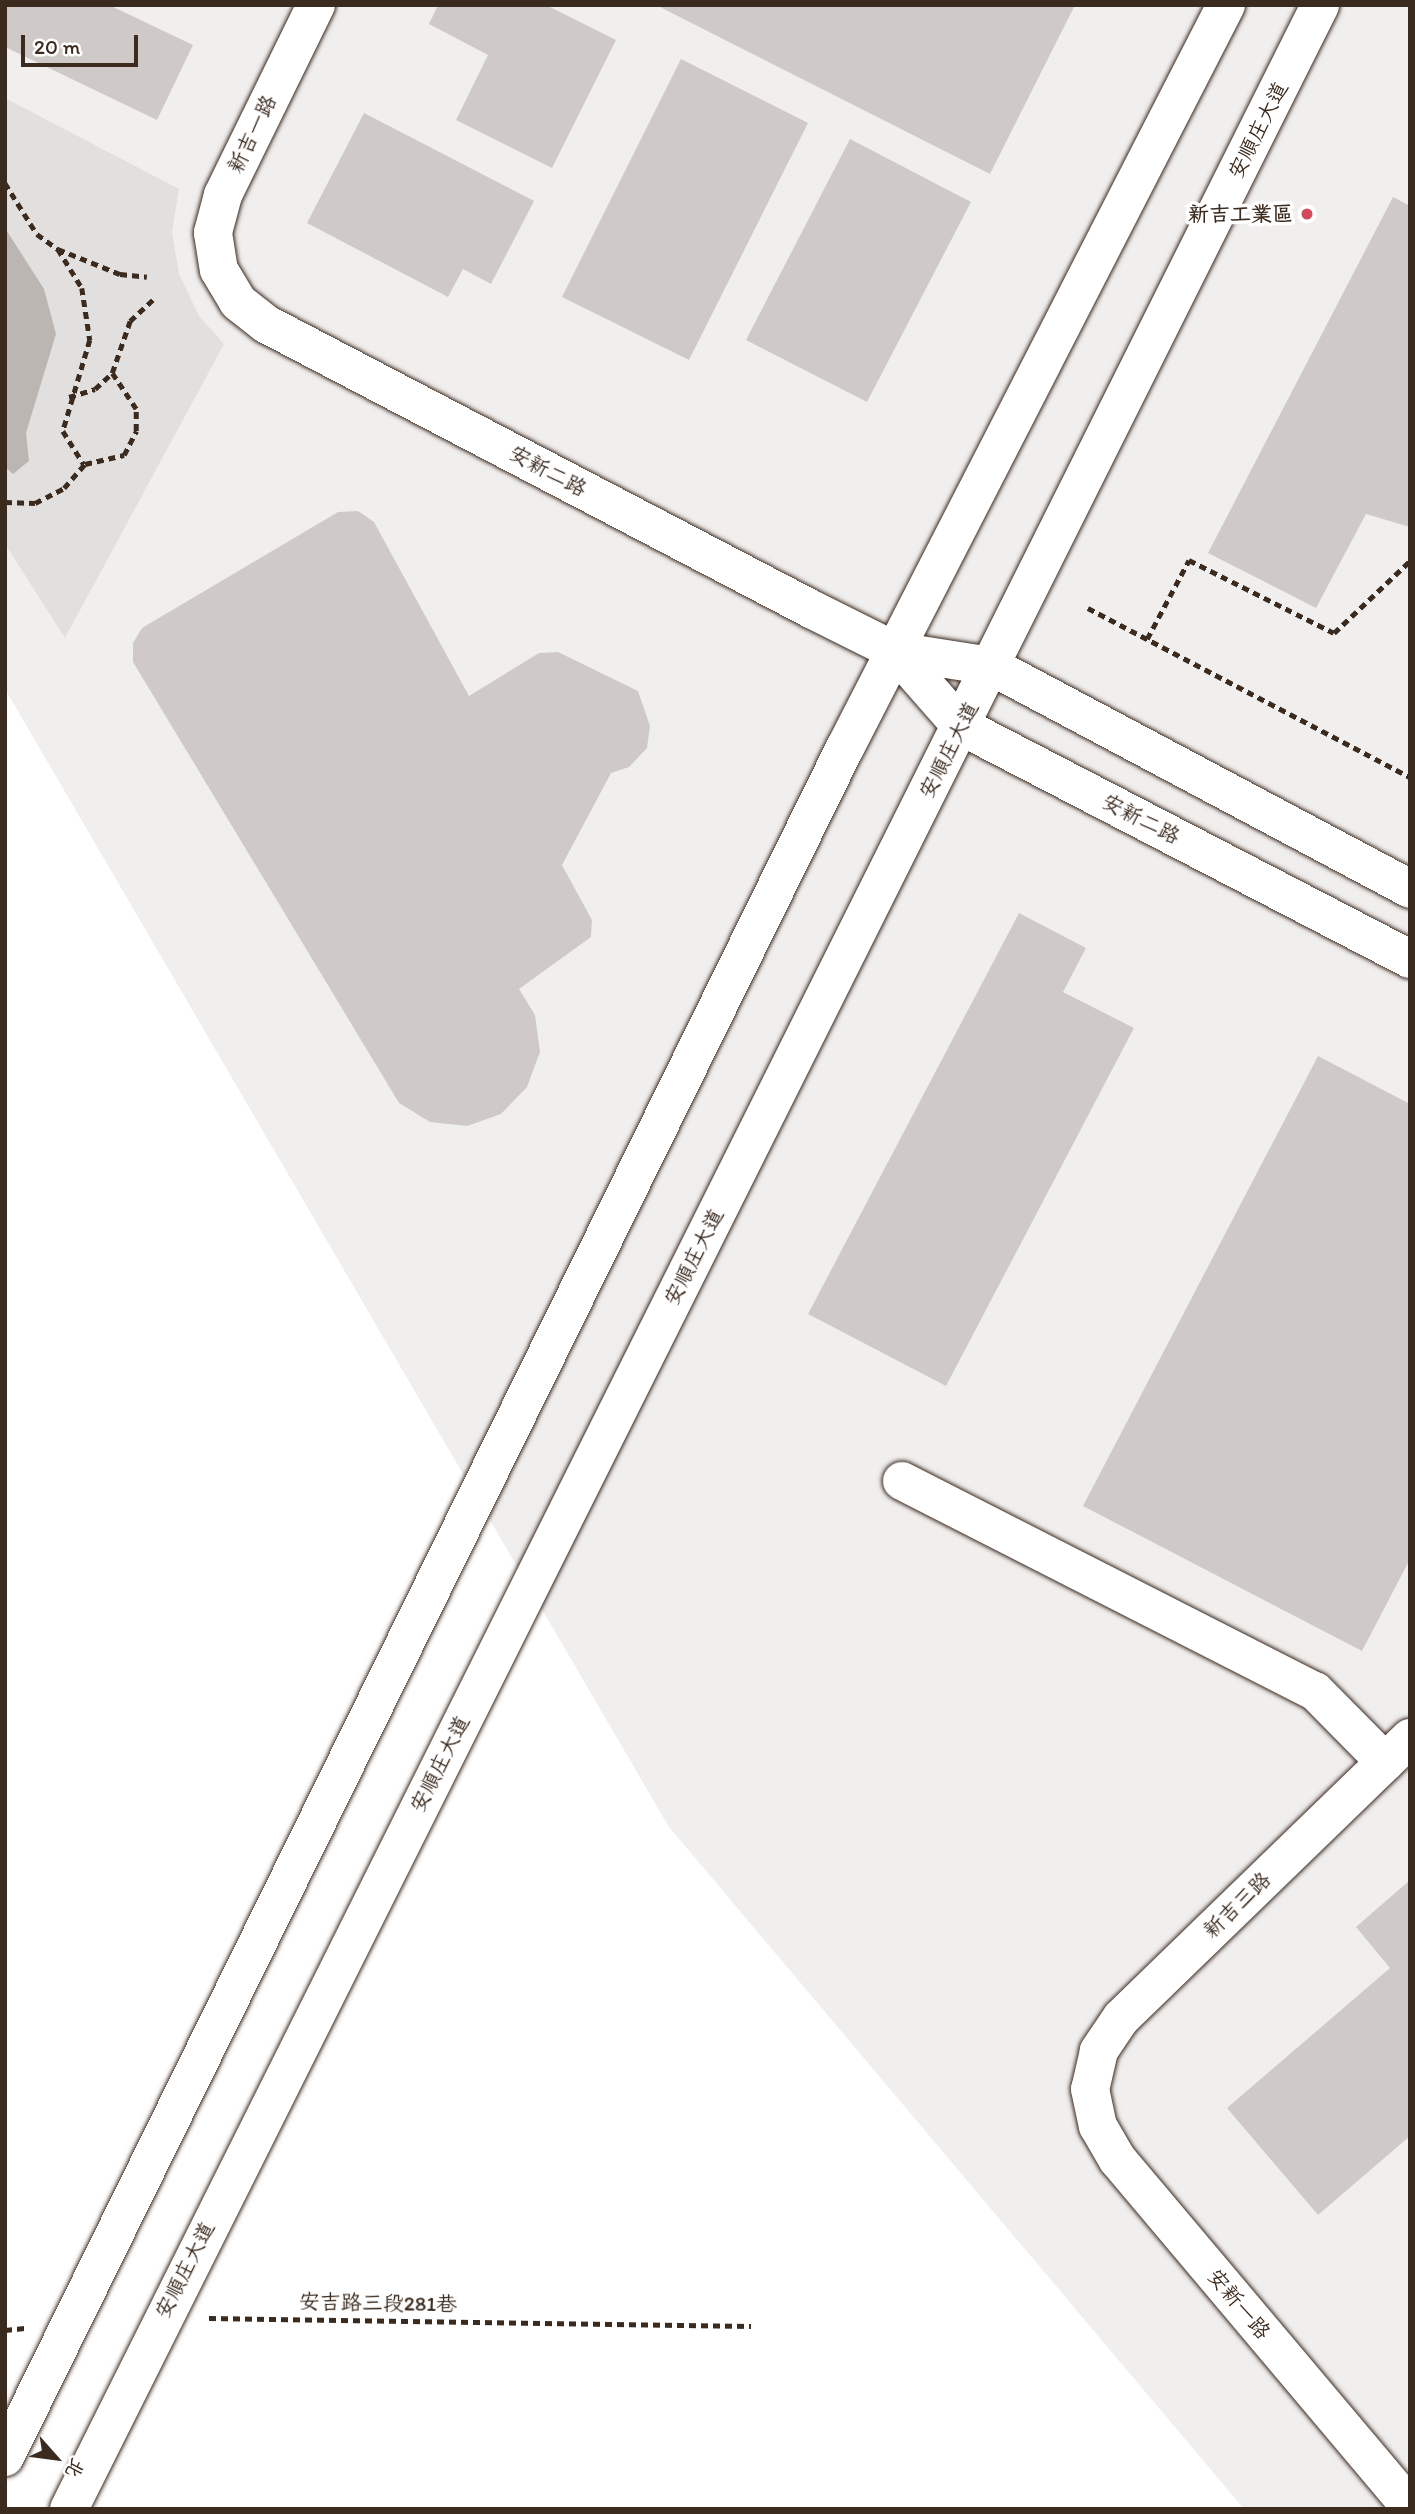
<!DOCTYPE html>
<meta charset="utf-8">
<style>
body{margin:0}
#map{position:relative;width:1415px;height:2514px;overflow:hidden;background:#fff;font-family:Itim,"LXGW WenKai TC",sans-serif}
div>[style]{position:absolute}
.built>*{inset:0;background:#f1efee}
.green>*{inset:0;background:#e2e0de}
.water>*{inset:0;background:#bcb6b3}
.building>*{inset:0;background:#cfcac7}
.path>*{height:4.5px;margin-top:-2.25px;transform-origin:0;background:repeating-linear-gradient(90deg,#3b2a1e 0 7px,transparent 0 12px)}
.roads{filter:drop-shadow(0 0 2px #3b2a1e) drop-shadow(0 0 2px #3b2a1e)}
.minor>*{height:38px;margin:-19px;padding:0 19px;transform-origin:19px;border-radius:19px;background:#fff}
.dots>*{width:19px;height:19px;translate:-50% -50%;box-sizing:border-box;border:4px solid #fff;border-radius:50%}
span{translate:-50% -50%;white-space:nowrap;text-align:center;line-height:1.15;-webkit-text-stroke:7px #fff;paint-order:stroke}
.street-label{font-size:21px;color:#3b2a1e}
.poi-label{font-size:21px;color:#3b2a1e;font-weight:700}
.right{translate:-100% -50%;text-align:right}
.frame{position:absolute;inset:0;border:7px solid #3b2a1e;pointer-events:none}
.north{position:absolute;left:21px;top:2423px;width:70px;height:70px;-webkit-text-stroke:5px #fff;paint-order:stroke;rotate:118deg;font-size:19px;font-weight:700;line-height:28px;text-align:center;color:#3b2a1e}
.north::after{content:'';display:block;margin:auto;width:24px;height:32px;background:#3b2a1e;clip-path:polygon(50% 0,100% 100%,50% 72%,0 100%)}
.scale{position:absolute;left:21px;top:35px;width:117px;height:32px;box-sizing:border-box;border:4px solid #3b2a1e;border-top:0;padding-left:9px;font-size:21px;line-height:24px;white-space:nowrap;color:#3b2a1e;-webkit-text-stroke:5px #fff;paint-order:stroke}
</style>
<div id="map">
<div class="built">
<div style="clip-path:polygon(5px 5px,1410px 5px,1410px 2509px,1244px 2509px,669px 1827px,5px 689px)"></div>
</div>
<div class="green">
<div style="clip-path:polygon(5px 98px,179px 189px,172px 232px,179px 274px,199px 316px,224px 344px,65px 638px,5px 544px)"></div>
</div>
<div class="water">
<div style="clip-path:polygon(5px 228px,44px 289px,56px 334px,26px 433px,29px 461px,13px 474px,5px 467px)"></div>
</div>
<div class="building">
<div style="clip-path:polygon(5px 5px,109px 5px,193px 45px,157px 120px,5px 47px)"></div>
<div style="clip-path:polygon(438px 5px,546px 5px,616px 40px,552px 168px,456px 120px,488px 55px,429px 24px)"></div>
<div style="clip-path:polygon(656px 5px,1075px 5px,990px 174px)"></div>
<div style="clip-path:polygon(681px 59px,808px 123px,689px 360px,562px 297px)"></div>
<div style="clip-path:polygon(364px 113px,534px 201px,491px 284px,463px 269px,448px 297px,307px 223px)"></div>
<div style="clip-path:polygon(850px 139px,971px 202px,867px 402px,746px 340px)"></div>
<div style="clip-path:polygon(1393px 197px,1410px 206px,1410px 527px,1366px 514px,1316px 608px,1208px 553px)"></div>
<div style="clip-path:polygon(358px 511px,374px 522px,469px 696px,539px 653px,558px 652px,638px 691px,650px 726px,647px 748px,629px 767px,611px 773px,562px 865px,592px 920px,591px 937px,519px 989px,535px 1015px,540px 1052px,527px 1087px,501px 1114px,467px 1126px,430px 1122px,399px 1103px,133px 662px,133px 643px,142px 628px,338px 512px)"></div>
<div style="clip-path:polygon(1019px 913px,1086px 948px,1063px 992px,1134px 1028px,946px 1386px,808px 1314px)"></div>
<div style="clip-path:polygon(1318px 1056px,1410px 1104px,1410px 1559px,1362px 1651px,1083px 1506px)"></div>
<div style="clip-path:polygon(1410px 1880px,1410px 2136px,1318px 2215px,1227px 2108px,1390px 1968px,1356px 1927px)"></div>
</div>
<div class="path">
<div style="left:5px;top:183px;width:60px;rotate:57.9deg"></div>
<div style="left:37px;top:234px;width:26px;rotate:36deg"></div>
<div style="left:58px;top:249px;width:67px;rotate:22deg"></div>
<div style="left:120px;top:274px;width:27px;rotate:6deg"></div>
<div style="left:58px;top:249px;width:46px;rotate:58.4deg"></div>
<div style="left:82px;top:288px;width:53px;rotate:81.3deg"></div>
<div style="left:90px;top:340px;width:95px;rotate:106.5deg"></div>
<div style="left:63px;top:431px;width:39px;rotate:58deg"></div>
<div style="left:69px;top:397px;width:27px;rotate:-17deg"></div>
<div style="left:95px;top:389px;width:23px;rotate:-43deg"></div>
<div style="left:5px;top:502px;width:30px;rotate:2deg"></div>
<div style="left:35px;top:503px;width:33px;rotate:-27deg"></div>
<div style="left:64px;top:488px;width:32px;rotate:-49deg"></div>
<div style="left:85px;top:464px;width:40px;rotate:-13deg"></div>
<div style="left:124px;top:455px;width:27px;rotate:-63deg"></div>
<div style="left:136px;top:431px;width:22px;rotate:-90deg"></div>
<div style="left:136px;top:409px;width:43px;rotate:-123.7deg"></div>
<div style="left:112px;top:373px;width:55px;rotate:-70.9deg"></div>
<div style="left:130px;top:321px;width:34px;rotate:-43deg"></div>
<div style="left:1088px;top:608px;width:364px;rotate:27.7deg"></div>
<div style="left:1147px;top:639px;width:89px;rotate:-62deg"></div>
<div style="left:1189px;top:560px;width:162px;rotate:26.7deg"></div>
<div style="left:1334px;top:633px;width:105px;rotate:-43.5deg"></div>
<div style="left:209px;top:2318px;width:542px;rotate:0.85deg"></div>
<div style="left:5px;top:2330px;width:20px;rotate:-6deg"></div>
</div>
<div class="roads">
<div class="minor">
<div style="left:316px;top:5px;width:212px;rotate:116.1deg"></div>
<div style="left:223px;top:195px;width:39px;rotate:105deg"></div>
<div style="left:213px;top:233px;width:37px;rotate:81deg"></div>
<div style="left:219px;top:270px;width:37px;rotate:59deg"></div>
<div style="left:238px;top:302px;width:36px;rotate:38deg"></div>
<div style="left:266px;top:324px;width:615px;rotate:27.61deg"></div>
<div style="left:811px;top:609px;width:94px;rotate:26.6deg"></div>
<div style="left:895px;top:651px;width:97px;rotate:8.9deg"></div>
<div style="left:991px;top:666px;width:475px;rotate:28deg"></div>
<div style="left:895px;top:651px;width:100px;rotate:48.7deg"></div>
<div style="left:961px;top:726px;width:506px;rotate:27.43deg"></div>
<div style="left:902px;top:1481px;width:463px;rotate:27deg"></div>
<div style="left:1315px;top:1691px;width:100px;rotate:45.4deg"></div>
<div style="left:1410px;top:1738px;width:402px;rotate:135.9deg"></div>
<div style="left:1121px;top:2018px;width:40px;rotate:124deg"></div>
<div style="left:1099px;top:2051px;width:39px;rotate:103deg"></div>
<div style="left:1090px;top:2089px;width:38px;rotate:78deg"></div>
<div style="left:1098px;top:2126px;width:39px;rotate:60deg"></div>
<div style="left:1118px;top:2160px;width:454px;rotate:49.9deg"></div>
<div style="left:5px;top:2457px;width:1904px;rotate:-63.83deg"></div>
<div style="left:845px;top:748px;width:835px;rotate:-62.85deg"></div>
<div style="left:69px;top:2509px;width:2799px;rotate:-63.45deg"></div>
</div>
</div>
<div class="dots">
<div style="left:1307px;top:214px;background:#d1495b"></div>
</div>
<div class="street-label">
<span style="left:1258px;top:130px;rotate:-63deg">安順庄大道</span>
<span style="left:252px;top:134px;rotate:-64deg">新吉一路</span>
<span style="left:548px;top:471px;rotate:28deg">安新二路</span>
<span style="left:949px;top:750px;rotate:-63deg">安順庄大道</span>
<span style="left:1141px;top:819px;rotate:27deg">安新二路</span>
<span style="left:694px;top:1257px;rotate:-63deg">安順庄大道</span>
<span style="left:440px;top:1764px;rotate:-63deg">安順庄大道</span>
<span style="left:1237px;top:1905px;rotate:-44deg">新吉三路</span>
<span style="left:185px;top:2270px;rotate:-63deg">安順庄大道</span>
<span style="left:378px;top:2303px;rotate:1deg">安吉路三段281巷</span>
<span style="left:1239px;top:2304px;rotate:50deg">安新一路</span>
</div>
<div class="poi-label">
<span class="right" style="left:1293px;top:214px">新吉工業區</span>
</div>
<div class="frame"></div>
<div class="north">北</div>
<div class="scale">20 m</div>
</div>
